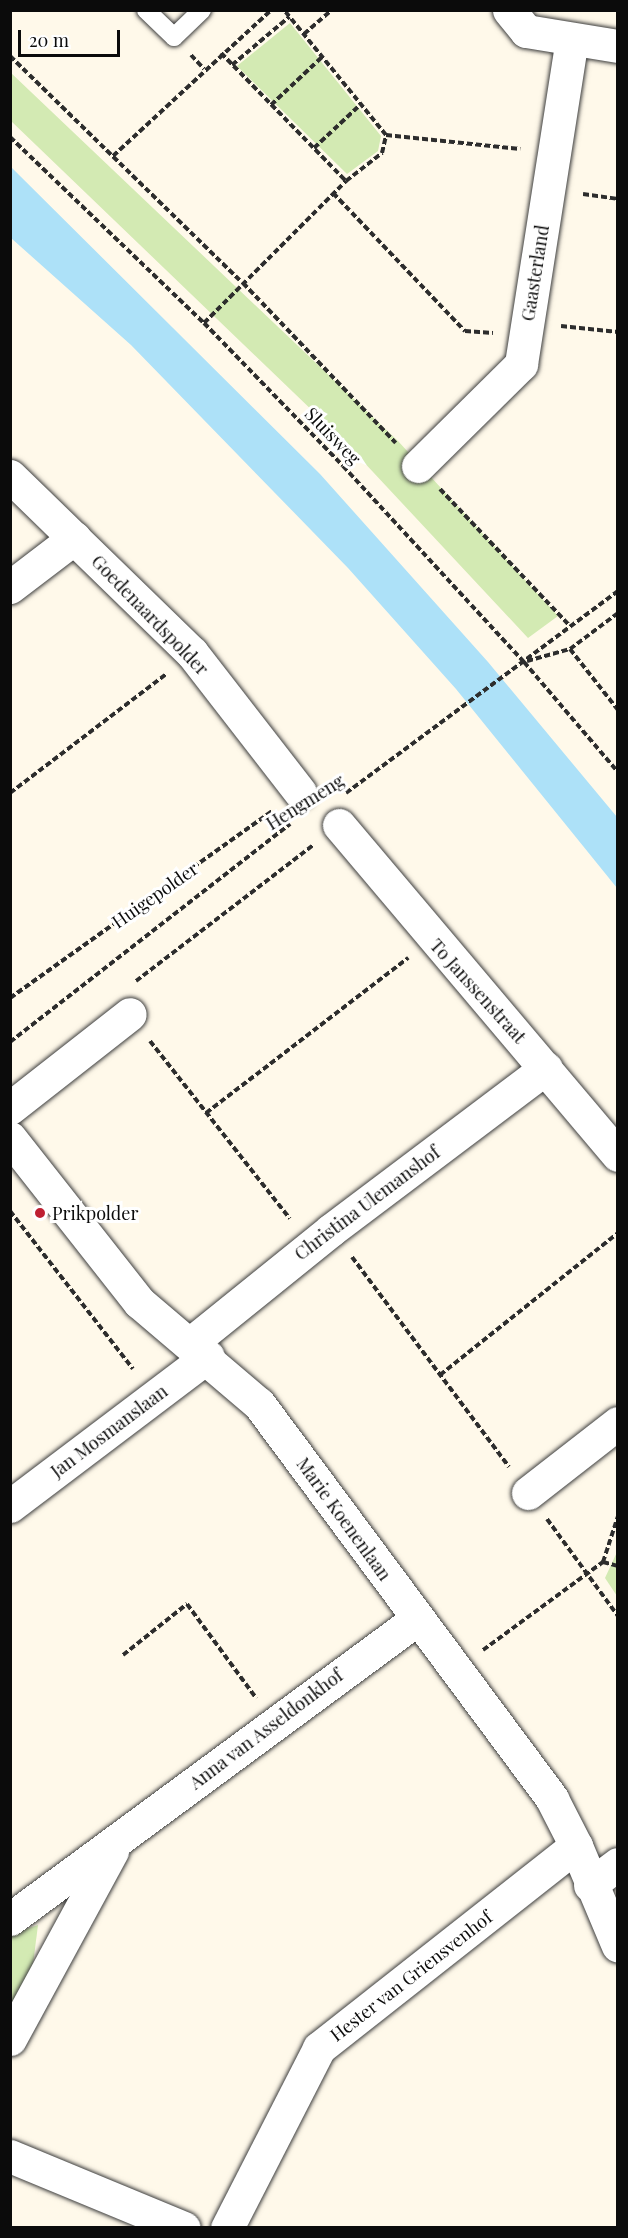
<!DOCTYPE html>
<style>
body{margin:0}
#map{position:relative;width:628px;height:2238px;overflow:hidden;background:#fff9ea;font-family:"Playfair Display",serif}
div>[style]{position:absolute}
.green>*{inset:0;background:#d3eab3}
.water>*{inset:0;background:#ade1f8}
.path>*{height:4px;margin-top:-2px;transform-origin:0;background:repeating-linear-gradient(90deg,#2d2d2d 0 6px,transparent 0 9px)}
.roads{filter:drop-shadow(0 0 2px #3e3e3e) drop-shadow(0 0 2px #3e3e3e)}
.lane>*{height:18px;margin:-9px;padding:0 9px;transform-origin:9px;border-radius:9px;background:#fff}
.street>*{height:33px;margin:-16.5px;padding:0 16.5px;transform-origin:16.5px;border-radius:16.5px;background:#fff}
.dots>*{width:16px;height:16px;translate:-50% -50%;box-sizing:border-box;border:3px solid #fff;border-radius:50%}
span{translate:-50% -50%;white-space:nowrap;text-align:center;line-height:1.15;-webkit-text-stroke:6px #fff;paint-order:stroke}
.street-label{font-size:18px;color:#0b0b0b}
.poi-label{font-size:18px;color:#0b0b0b}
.left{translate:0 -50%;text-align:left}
.frame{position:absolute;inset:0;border:12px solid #0b0b0b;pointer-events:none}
.scale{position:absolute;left:18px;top:30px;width:102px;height:27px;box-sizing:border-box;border:3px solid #0b0b0b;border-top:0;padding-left:8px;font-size:18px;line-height:21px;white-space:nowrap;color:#0b0b0b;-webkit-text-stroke:4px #fff;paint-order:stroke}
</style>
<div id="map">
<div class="green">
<div style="clip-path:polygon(290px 23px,381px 136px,378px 151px,347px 174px,237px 66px)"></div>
<div style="clip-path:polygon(10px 72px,398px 441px,558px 616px,528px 638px,345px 442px,11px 121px)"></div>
<div style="clip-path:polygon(617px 1552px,617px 1596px,605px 1578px)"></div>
<div style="clip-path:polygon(38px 1925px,31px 1980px,11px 2017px,11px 1934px)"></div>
</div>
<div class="water">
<div style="clip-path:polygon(11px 167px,320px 474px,488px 662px,617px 817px,617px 888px,456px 689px,348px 568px,131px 345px,11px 238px)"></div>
</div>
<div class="path">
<div style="left:304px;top:34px;width:37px;rotate:-41deg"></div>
<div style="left:221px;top:53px;width:179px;rotate:45.7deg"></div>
<div style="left:191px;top:55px;width:19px;rotate:47deg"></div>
<div style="left:10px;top:56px;width:325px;rotate:44.3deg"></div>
<div style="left:243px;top:283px;width:221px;rotate:46.3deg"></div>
<div style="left:232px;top:65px;width:75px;rotate:-40.1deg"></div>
<div style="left:271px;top:105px;width:70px;rotate:-43.3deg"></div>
<div style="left:386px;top:135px;width:135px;rotate:6deg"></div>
<div style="left:10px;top:137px;width:269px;rotate:43.8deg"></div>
<div style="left:204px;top:323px;width:199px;rotate:45.8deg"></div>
<div style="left:343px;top:466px;width:267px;rotate:47.3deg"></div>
<div style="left:524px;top:662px;width:145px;rotate:49.5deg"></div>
<div style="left:314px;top:148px;width:64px;rotate:-43.1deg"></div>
<div style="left:113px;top:156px;width:215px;rotate:-42.7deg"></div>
<div style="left:333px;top:193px;width:191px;rotate:46.3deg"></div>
<div style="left:465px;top:331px;width:28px;rotate:4deg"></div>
<div style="left:583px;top:194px;width:35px;rotate:8deg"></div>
<div style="left:204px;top:323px;width:201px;rotate:-45deg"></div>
<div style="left:346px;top:181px;width:46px;rotate:-37.9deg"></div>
<div style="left:382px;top:153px;width:18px;rotate:-77deg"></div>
<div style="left:386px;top:135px;width:161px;rotate:-129.2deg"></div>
<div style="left:561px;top:326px;width:57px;rotate:6deg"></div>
<div style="left:440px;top:489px;width:189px;rotate:46.5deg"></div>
<div style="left:570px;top:649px;width:60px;rotate:-36.9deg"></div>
<div style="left:527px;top:661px;width:45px;rotate:-15.6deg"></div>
<div style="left:570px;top:649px;width:78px;rotate:51.8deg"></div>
<div style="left:10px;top:793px;width:196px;rotate:-37.3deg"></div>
<div style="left:346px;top:793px;width:339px;rotate:-36.6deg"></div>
<div style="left:136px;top:981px;width:223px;rotate:-37.5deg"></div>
<div style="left:10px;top:998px;width:324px;rotate:-35.5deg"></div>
<div style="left:150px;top:1041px;width:226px;rotate:51.8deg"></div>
<div style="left:10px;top:1042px;width:355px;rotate:-37.9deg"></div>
<div style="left:206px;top:1113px;width:255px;rotate:-37.5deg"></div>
<div style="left:10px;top:1211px;width:200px;rotate:52.1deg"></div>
<div style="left:352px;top:1257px;width:262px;rotate:53.2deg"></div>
<div style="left:440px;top:1375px;width:228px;rotate:-38.6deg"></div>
<div style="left:547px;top:1519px;width:120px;rotate:53.8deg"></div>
<div style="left:603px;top:1562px;width:16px;rotate:15deg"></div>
<div style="left:483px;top:1650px;width:149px;rotate:-36.3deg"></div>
<div style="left:603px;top:1562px;width:48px;rotate:-71.9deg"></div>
<div style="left:123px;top:1655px;width:82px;rotate:-38.6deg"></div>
<div style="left:187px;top:1604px;width:117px;rotate:53.7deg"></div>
</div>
<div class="roads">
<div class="lane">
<div style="left:146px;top:10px;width:39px;rotate:44deg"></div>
<div style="left:174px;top:37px;width:39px;rotate:-44deg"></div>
</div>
<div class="street">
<div style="left:509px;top:10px;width:27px;rotate:51deg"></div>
<div style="left:526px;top:31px;width:93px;rotate:9.3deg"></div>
<div style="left:418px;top:466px;width:145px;rotate:-44.7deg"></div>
<div style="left:521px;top:364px;width:328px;rotate:-81.1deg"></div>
<div style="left:10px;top:476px;width:254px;rotate:44.2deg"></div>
<div style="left:192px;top:653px;width:176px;rotate:52.2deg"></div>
<div style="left:10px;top:587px;width:81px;rotate:-37.4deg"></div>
<div style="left:339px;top:825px;width:432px;rotate:49.8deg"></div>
<div style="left:10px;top:1108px;width:152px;rotate:-38.1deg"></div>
<div style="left:10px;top:1138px;width:209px;rotate:51.8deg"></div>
<div style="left:139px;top:1302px;width:157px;rotate:40.4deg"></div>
<div style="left:259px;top:1404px;width:492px;rotate:53.4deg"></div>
<div style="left:552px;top:1799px;width:53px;rotate:62.9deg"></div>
<div style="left:576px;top:1846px;width:108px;rotate:67.2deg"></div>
<div style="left:191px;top:1343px;width:180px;rotate:-38.9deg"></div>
<div style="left:331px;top:1230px;width:269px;rotate:-37deg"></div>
<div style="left:528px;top:1493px;width:114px;rotate:-37.9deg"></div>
<div style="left:10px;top:1506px;width:248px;rotate:-37.1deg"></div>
<div style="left:590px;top:1885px;width:35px;rotate:-37deg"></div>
<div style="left:10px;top:1919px;width:506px;rotate:-36.39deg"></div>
<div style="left:10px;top:2039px;width:214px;rotate:-61.5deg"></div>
<div style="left:10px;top:2156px;width:188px;rotate:22.5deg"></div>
<div style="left:227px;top:2228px;width:202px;rotate:-62.9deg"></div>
<div style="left:319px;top:2048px;width:327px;rotate:-38.2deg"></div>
</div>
</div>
<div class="dots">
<div style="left:40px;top:1213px;background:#bf2032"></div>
</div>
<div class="street-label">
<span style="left:535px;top:273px;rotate:-81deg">Gaasterland</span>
<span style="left:333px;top:436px;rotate:46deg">Sluisweg</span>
<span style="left:150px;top:615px;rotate:46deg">Goedenaardspolder</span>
<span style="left:305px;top:802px;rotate:-32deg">Hengmeng</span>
<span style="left:155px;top:895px;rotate:-35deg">Huigepolder</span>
<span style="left:478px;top:991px;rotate:48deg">To Janssenstraat</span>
<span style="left:367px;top:1203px;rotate:-37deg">Christina Ulemanshof</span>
<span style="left:109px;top:1431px;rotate:-37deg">Jan Mosmanslaan</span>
<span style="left:344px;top:1519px;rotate:54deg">Marie Koenenlaan</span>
<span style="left:266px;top:1729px;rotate:-37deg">Anna van Asseldonkhof</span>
<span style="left:411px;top:1976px;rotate:-38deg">Hester van Griensvenhof</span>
</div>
<div class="poi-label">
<span class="left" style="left:52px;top:1213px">Prikpolder</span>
</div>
<div class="frame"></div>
<div class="scale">20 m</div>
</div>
